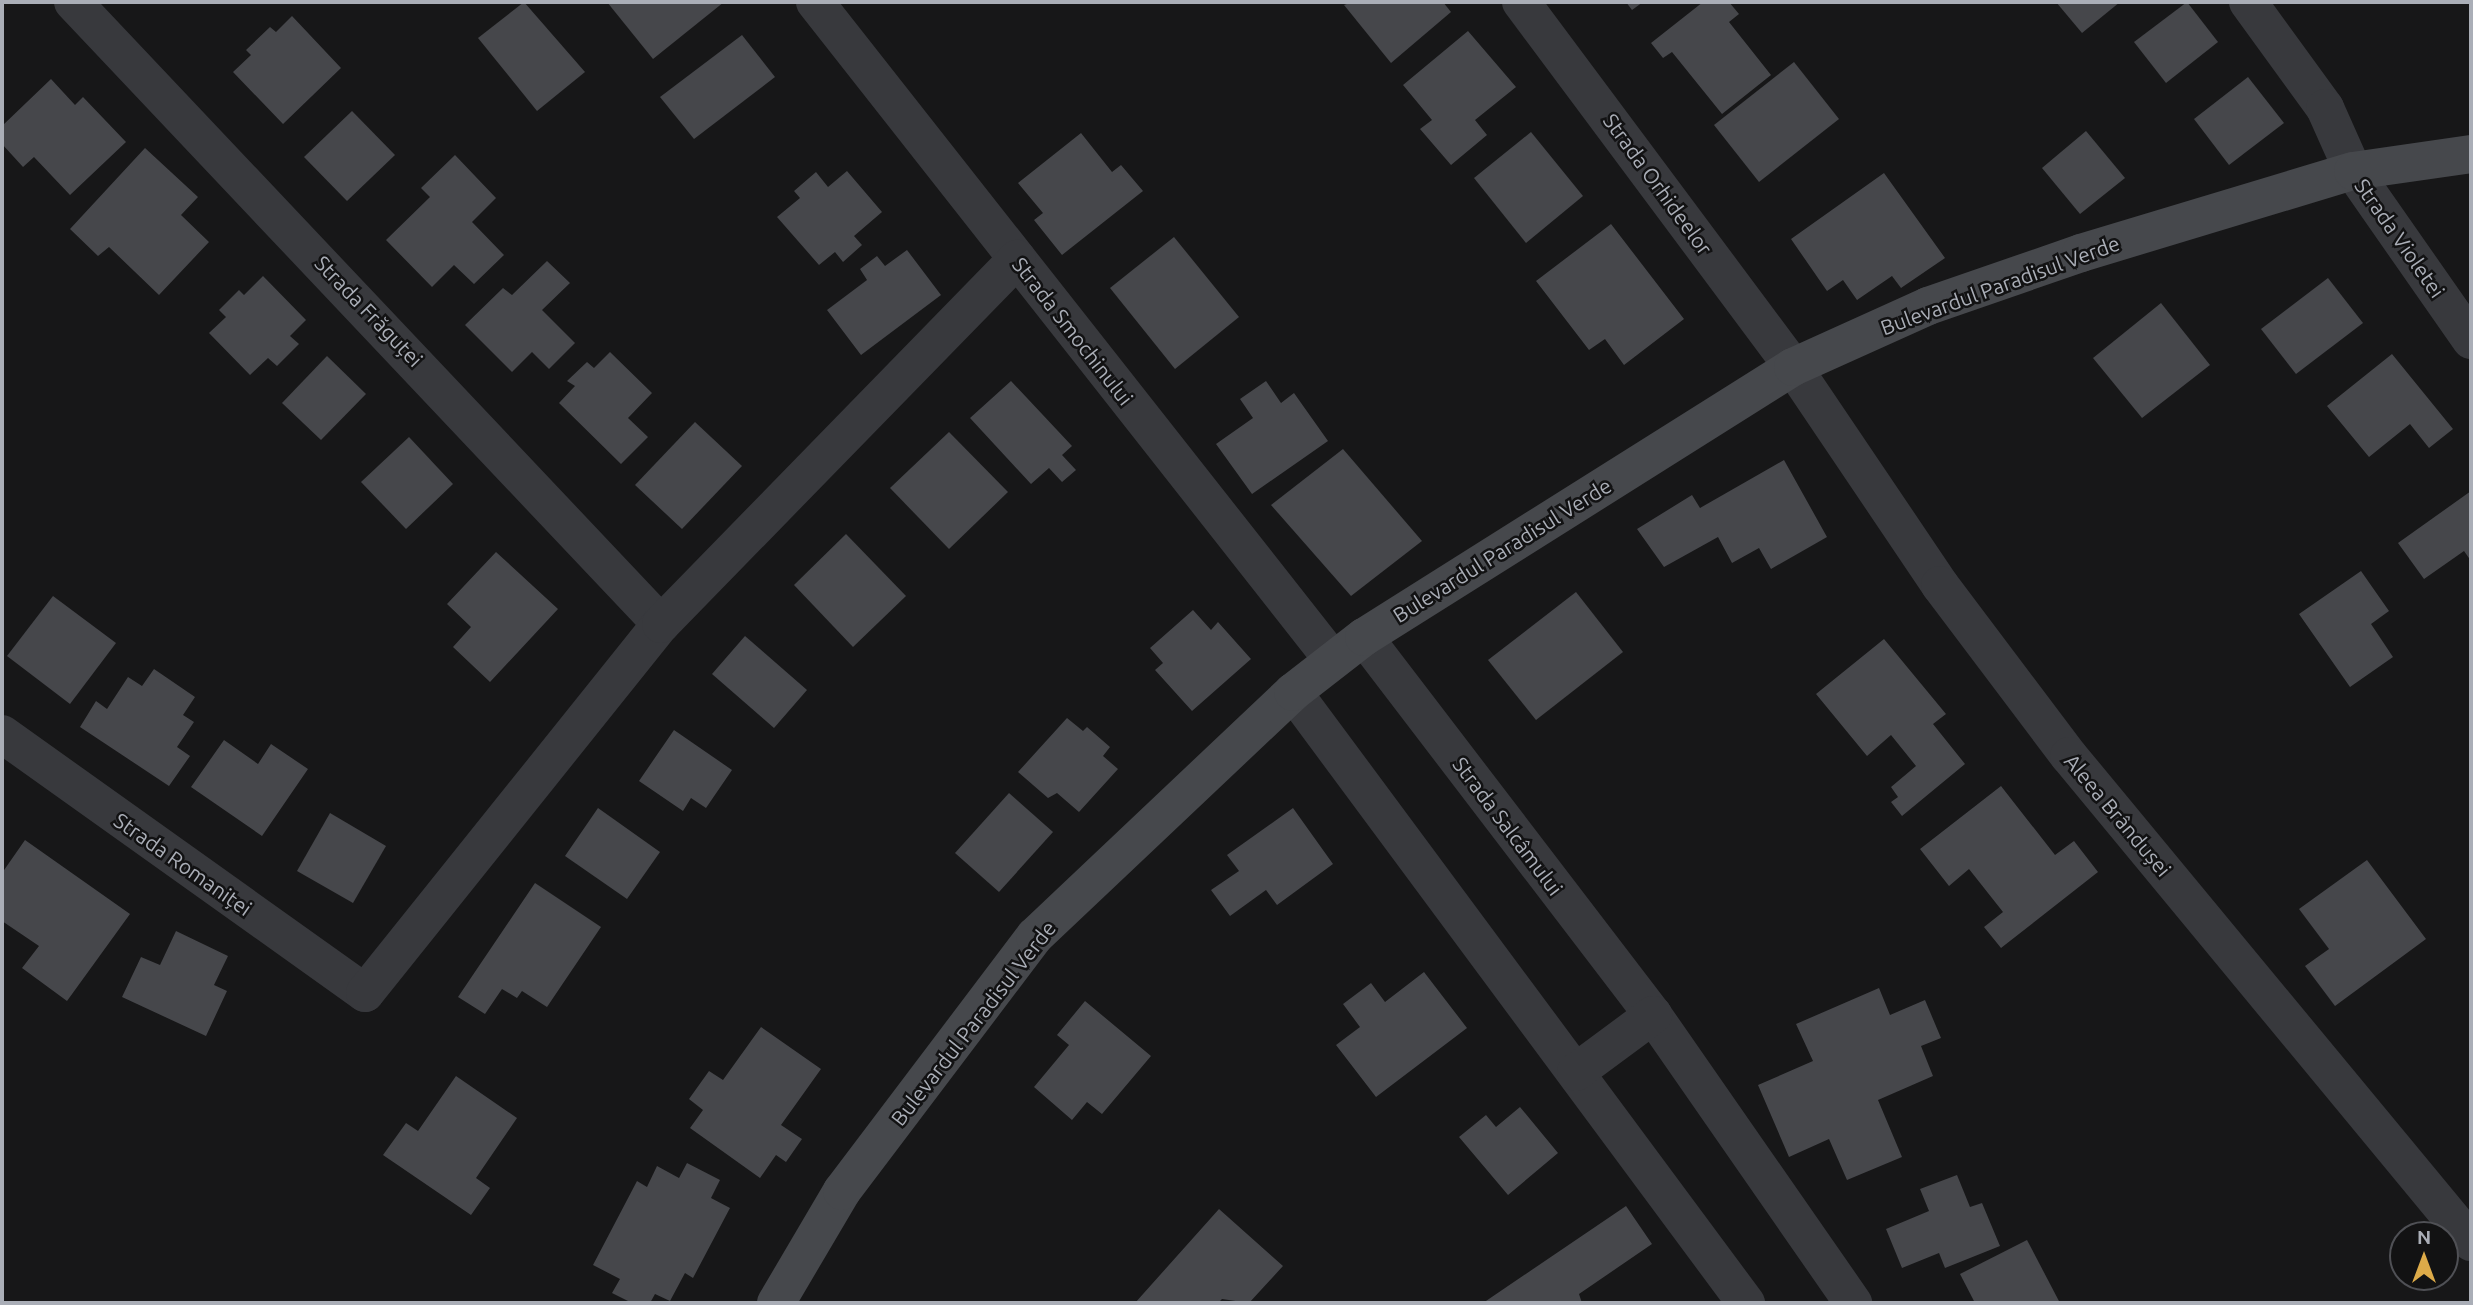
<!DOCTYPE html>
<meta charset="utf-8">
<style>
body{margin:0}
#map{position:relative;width:2473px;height:1305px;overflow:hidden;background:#171718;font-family:Ubuntu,sans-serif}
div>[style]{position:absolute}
.building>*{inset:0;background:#46474b}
.street>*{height:38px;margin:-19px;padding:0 19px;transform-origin:19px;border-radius:19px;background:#38393d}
.secondary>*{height:38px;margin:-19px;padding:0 19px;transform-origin:19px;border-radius:19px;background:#46484c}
span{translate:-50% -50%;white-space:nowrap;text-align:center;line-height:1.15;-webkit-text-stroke:5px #121213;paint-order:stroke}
.street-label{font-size:21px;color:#aaaeb7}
.frame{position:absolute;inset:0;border:4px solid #aaaeb7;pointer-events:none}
.north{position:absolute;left:2389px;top:1221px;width:70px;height:70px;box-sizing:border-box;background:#121213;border:2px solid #4f5055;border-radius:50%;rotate:0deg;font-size:19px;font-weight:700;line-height:28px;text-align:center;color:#aaaeb7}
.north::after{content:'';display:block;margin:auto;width:24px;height:32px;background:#ddab49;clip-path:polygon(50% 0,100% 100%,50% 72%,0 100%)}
</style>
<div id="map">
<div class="building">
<div style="clip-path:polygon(524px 2px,585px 72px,537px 111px,478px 38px)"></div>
<div style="clip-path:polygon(607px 2px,724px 2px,653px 59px)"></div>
<div style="clip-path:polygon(1352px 2px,1443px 2px,1451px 12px,1391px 63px,1344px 5px)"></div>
<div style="clip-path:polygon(1626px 2px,1643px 2px,1632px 10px)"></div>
<div style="clip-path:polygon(1703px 2px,1729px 2px,1739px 14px,1729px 22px,1771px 75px,1722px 114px,1672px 52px,1663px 58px,1651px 43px)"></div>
<div style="clip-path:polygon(2056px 2px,2120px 2px,2082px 33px)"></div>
<div style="clip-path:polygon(2187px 2px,2218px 42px,2166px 83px,2134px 42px)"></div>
<div style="clip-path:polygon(292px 16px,341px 68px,283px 124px,233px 72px,251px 55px,246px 50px,270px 27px,276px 32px)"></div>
<div style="clip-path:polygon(1468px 31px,1516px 87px,1475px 120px,1487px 135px,1451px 165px,1420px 129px,1432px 120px,1403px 85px)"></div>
<div style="clip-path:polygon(742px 35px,775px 77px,694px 139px,660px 97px)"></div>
<div style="clip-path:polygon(1794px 62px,1839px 119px,1759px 182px,1714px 125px)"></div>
<div style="clip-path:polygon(2248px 77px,2284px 123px,2229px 165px,2194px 119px)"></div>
<div style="clip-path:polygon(51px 79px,75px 105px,83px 97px,126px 142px,70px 195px,34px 157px,23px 167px,2px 144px,2px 126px)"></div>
<div style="clip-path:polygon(352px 111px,395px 155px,347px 201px,304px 157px)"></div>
<div style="clip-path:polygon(2086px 131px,2125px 178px,2080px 214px,2042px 168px)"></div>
<div style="clip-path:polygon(1531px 132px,1583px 196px,1526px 243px,1474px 178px)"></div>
<div style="clip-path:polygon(1081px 133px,1112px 172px,1121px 165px,1143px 191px,1062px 255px,1034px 220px,1043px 213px,1018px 183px)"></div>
<div style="clip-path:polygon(145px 148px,198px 197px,181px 215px,209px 242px,159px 295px,109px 247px,98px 256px,70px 229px)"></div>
<div style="clip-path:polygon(455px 155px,496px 198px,472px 222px,504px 255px,474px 284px,454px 265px,432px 287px,386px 240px,430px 197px,421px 188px)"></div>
<div style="clip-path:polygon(847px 171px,882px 212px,854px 236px,862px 245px,843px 262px,835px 252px,819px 265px,777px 217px,800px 198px,794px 191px,816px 172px,828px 187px)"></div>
<div style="clip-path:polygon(1884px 173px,1945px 258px,1901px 288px,1892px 276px,1857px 300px,1843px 280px,1827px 291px,1791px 239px)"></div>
<div style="clip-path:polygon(1611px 224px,1684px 319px,1624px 365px,1605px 339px,1589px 350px,1536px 281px)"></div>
<div style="clip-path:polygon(1174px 237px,1239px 317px,1175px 369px,1110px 288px)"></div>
<div style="clip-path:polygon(907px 250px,941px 295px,861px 355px,827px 310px,867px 280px,860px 269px,877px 256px,885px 266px)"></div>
<div style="clip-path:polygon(547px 261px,570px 283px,542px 310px,575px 343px,549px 369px,532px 352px,512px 372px,465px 325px,503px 288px,512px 295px)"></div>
<div style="clip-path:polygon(263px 276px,306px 320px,290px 336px,299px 344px,277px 366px,268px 358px,250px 375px,209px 333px,226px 317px,219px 310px,239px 290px,244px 295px)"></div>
<div style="clip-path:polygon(2328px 278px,2363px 323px,2296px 374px,2261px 329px)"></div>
<div style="clip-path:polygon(2161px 303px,2210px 365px,2142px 418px,2093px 358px)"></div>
<div style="clip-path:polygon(610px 352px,652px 393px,628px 418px,648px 437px,621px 464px,559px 403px,575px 386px,567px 381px,587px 362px,594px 368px)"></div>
<div style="clip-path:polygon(2392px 354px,2453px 429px,2429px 448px,2410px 424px,2369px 457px,2327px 406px)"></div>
<div style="clip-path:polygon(327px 356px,366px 394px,321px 440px,282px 403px)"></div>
<div style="clip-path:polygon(1011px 381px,1072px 446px,1062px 455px,1076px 470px,1062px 482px,1049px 468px,1031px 484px,970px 418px)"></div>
<div style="clip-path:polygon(1266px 381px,1281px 403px,1294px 393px,1328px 441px,1252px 494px,1216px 444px,1253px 418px,1240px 399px)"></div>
<div style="clip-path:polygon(695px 422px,742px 466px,682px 529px,635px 485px)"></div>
<div style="clip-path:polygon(949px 432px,1008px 492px,949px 549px,890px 488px)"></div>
<div style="clip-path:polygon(409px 437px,453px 484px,406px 529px,361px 482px)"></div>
<div style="clip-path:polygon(1343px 449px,1422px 541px,1351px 596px,1271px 505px)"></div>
<div style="clip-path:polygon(1784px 460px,1827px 537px,1771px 569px,1759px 548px,1732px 563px,1718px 537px,1664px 567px,1637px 529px,1692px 495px,1700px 508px)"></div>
<div style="clip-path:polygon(2471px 491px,2471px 561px,2464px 551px,2424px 579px,2398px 543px)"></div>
<div style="clip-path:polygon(846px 534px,906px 596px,853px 647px,794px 585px)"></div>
<div style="clip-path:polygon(496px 552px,558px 609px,490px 682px,453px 647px,471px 627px,447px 604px)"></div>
<div style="clip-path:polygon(2361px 571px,2389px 611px,2371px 624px,2393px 657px,2350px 687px,2299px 614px)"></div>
<div style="clip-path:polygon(1576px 592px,1623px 652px,1536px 720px,1488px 660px)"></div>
<div style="clip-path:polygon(53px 596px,116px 643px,70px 704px,7px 656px)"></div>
<div style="clip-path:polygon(1193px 610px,1211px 630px,1218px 622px,1251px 659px,1192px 711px,1155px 670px,1163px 663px,1150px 648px)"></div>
<div style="clip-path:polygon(745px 636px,807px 690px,774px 728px,712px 674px)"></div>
<div style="clip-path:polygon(1884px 639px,1946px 714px,1933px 724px,1965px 764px,1902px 816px,1891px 802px,1898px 797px,1891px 787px,1916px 766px,1891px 735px,1867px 756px,1816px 694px)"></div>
<div style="clip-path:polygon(154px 669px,195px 697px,183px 715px,194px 722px,177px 747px,190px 756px,169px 786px,80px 727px,96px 701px,107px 709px,128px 677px,142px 686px)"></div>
<div style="clip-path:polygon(1067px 718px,1083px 731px,1087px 727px,1110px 747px,1103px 756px,1118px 769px,1079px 812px,1057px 793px,1048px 798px,1018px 772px)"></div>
<div style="clip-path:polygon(674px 730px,732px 770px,706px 808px,691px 798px,683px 811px,639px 781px)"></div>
<div style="clip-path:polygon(224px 740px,258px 764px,271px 744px,308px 769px,262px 836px,191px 787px)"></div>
<div style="clip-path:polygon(2001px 786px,2055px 855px,2074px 841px,2098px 872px,2001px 948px,1984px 927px,2003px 912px,1969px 869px,1949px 886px,1920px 849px)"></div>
<div style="clip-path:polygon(1009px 793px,1053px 832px,999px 892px,955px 853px)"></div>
<div style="clip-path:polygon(598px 808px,660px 852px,627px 899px,565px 856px)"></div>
<div style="clip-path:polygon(1293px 808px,1333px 864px,1277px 905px,1266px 890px,1230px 916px,1211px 890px,1239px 871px,1227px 855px)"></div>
<div style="clip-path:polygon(330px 813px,386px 846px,353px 903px,297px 871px)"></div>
<div style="clip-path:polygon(25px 840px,130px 914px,67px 1001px,22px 968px,39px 946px,2px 921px,2px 873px)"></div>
<div style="clip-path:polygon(2367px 860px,2426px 939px,2335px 1006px,2305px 966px,2329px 949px,2299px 909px)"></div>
<div style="clip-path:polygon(535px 883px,601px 927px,547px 1007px,522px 991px,517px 998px,502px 989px,485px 1014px,458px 997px)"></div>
<div style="clip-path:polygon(176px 931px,228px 956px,214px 985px,227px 991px,206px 1036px,122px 997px,141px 957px,160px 965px)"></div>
<div style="clip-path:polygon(1424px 972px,1467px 1028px,1376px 1097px,1336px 1045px,1360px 1027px,1343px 1004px,1371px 983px,1385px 1002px)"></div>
<div style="clip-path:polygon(1879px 988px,1890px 1015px,1925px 1000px,1941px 1038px,1921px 1046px,1933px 1076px,1878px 1100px,1902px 1157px,1847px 1180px,1829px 1139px,1789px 1157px,1758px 1085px,1813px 1061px,1796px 1024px)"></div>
<div style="clip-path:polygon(1085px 1001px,1151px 1056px,1102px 1114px,1087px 1102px,1072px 1120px,1034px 1087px,1069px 1045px,1057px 1035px)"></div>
<div style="clip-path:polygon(761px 1027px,821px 1069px,781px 1125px,802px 1139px,786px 1162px,776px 1155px,760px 1178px,690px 1128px,703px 1110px,689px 1099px,709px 1071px,723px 1080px)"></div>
<div style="clip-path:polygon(456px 1076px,517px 1118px,476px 1178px,490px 1188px,471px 1215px,383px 1155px,406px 1123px,418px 1131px)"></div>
<div style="clip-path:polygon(1520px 1107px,1558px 1153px,1508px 1195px,1459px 1137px,1486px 1115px,1496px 1127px)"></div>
<div style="clip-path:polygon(687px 1163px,720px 1180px,711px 1198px,730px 1208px,693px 1278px,685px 1273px,670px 1301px,655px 1294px,650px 1303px,632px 1303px,612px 1293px,620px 1279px,593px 1265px,637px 1181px,647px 1187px,657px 1166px,679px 1178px)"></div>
<div style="clip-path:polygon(1957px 1175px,1970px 1207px,1982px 1203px,2000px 1246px,1945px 1268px,1939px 1253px,1902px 1268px,1886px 1229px,1929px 1211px,1920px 1189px)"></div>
<div style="clip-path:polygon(1626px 1206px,1652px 1244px,1579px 1294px,1582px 1303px,1483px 1303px)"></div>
<div style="clip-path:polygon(1219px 1209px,1283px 1266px,1249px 1303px,1222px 1299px,1218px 1303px,1135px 1303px)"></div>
<div style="clip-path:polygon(2027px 1240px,2060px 1303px,1975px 1303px,1960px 1274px)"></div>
</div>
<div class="street">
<div style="left:73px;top:2px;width:856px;rotate:46.61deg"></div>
<div style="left:815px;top:2px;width:837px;rotate:51.79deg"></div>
<div style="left:1521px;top:2px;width:455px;rotate:53.3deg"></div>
<div style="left:1793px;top:367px;width:263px;rotate:56deg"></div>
<div style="left:1940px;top:585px;width:214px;rotate:53deg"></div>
<div style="left:2069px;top:756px;width:631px;rotate:50.4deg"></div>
<div style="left:2248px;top:2px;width:131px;rotate:54deg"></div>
<div style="left:2325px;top:108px;width:69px;rotate:66deg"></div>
<div style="left:2353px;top:171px;width:206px;rotate:55.1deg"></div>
<div style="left:1364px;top:637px;width:476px;rotate:52.6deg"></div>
<div style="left:1653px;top:1015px;width:351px;rotate:55.2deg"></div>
<div style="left:1293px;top:692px;width:761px;rotate:53.45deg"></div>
<div style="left:2px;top:734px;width:446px;rotate:35.5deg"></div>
<div style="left:365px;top:993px;width:473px;rotate:-51.3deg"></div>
<div style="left:661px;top:624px;width:510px;rotate:-45.72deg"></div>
<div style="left:1576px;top:1072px;width:96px;rotate:-36.5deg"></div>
</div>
<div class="secondary">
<div style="left:776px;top:1303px;width:130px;rotate:-59.5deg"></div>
<div style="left:842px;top:1191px;width:320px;rotate:-52.9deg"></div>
<div style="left:1035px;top:936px;width:355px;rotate:-43.4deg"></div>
<div style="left:1293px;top:692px;width:90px;rotate:-37.8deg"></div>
<div style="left:1364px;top:637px;width:507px;rotate:-32.19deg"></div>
<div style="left:1793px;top:367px;width:148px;rotate:-24.3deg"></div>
<div style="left:1928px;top:306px;width:162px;rotate:-19.1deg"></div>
<div style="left:2081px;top:253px;width:284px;rotate:-16.8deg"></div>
<div style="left:2353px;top:171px;width:119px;rotate:-8.2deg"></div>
</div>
<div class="street-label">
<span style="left:1658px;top:184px;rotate:54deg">Strada Orhideelor</span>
<span style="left:2400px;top:238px;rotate:55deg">Strada Violetei</span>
<span style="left:2000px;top:285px;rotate:-20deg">Bulevardul Paradisul Verde</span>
<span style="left:369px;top:311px;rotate:46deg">Strada Frăguței</span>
<span style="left:1073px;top:331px;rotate:52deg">Strada Smochinului</span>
<span style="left:1502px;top:550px;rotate:-32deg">Bulevardul Paradisul Verde</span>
<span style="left:2118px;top:815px;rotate:50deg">Aleea Brândușei</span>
<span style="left:1508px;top:826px;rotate:53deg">Strada Salcâmului</span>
<span style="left:183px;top:864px;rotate:35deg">Strada Romaniței</span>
<span style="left:973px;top:1023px;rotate:-52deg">Bulevardul Paradisul Verde</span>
</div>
<div class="frame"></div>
<div class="north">N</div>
</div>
